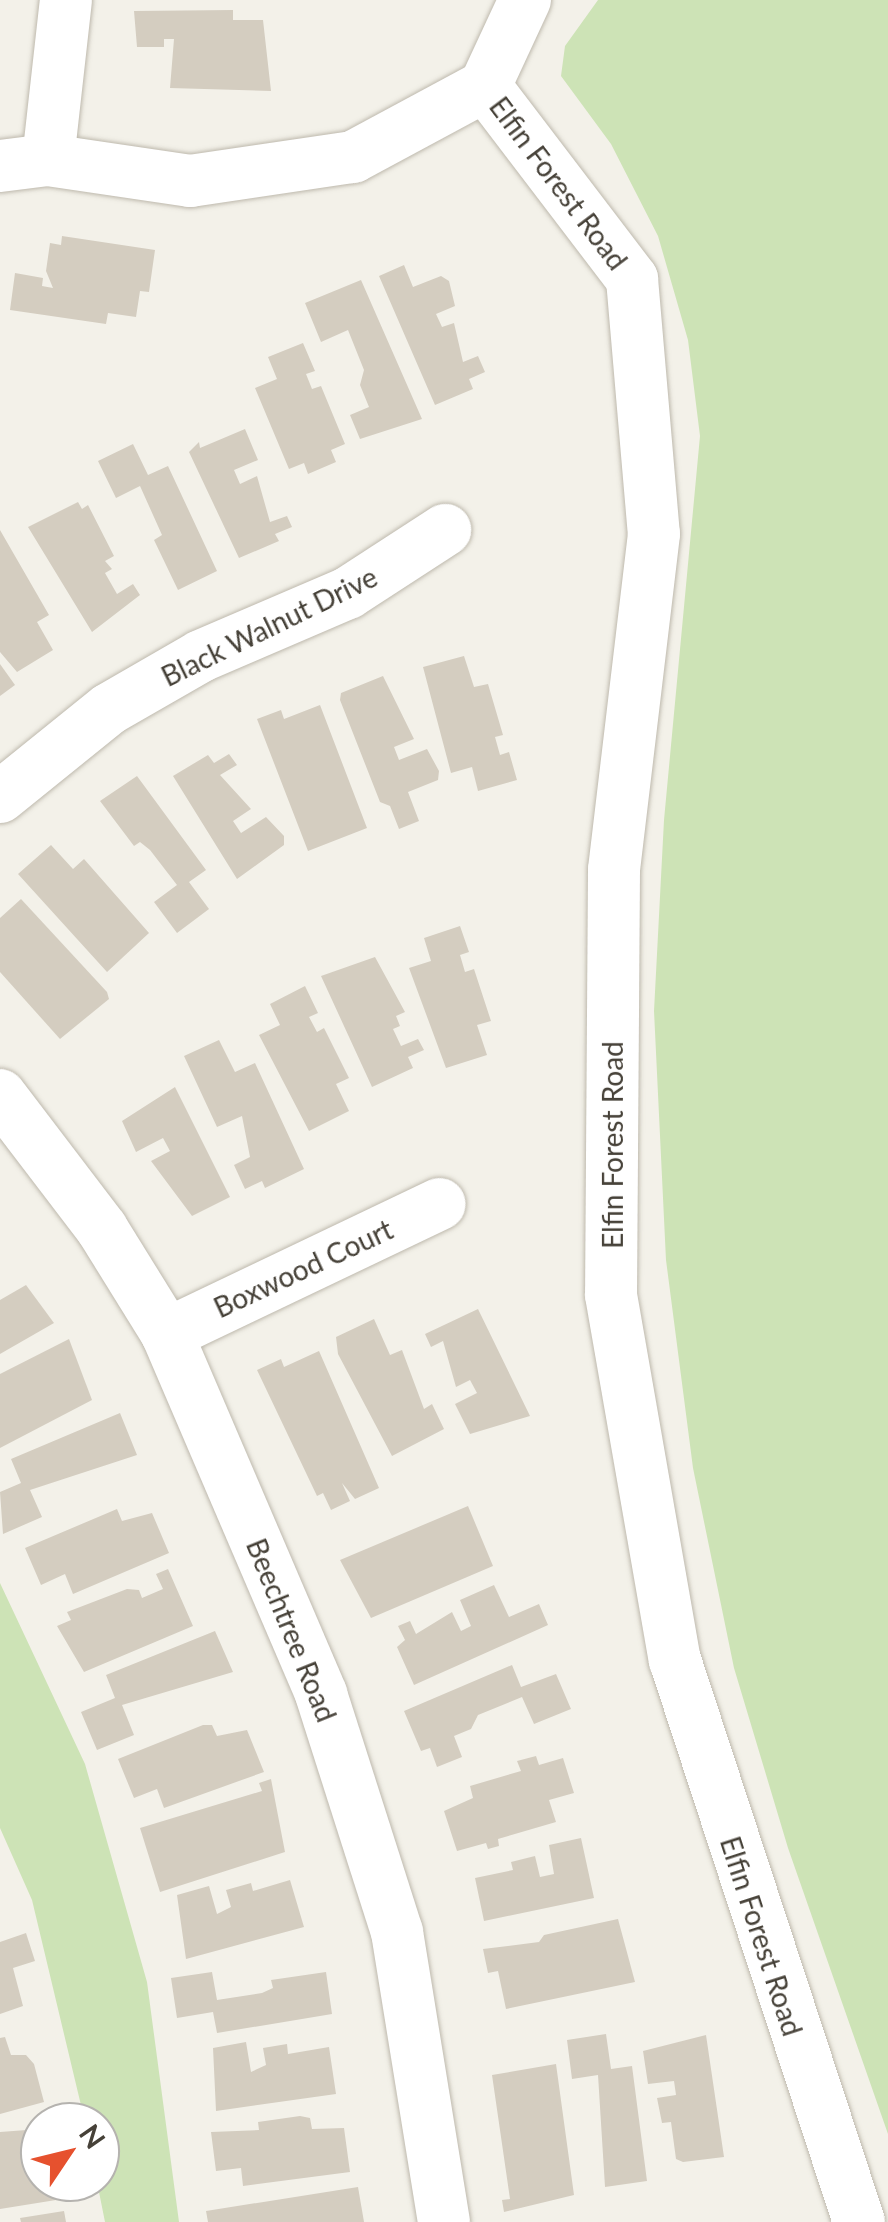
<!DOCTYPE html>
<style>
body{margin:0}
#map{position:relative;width:888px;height:2222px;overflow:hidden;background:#f3f1e9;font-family:Lato,sans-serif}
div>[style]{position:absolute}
.green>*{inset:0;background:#cde3b6}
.building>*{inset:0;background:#d4cdc0}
.roads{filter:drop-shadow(0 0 2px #beb9ad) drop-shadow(0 0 2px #beb9ad)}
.minor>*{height:52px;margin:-26px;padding:0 26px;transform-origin:26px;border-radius:26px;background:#fff}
span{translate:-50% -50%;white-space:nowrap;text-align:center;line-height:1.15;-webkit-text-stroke:9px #fff;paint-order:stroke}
.street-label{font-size:28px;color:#464138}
.north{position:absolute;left:20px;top:2102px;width:100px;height:100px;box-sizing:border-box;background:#fff;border:2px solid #b5b3af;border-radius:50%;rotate:55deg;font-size:28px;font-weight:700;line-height:40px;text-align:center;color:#464138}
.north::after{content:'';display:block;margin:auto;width:35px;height:45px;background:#e6512e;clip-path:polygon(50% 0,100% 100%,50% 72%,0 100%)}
</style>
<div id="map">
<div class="green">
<div style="clip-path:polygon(598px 0,888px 0,888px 2134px,788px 1848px,734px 1668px,693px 1468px,666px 1260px,654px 1011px,664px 820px,700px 436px,688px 340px,658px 236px,611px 144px,561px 76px,565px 46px)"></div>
<div style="clip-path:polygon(0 1583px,85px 1764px,147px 1982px,179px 2222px,105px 2222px,97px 2182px,100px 2122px,85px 2122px,32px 1900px,0 1828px)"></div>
</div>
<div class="building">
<div style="clip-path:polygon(233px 10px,233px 20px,263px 20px,271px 91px,170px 88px,174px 39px,164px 39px,164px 47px,137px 47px,134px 11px)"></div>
<div style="clip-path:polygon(62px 236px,155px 250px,149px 292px,140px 291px,136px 317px,108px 313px,106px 324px,10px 310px,15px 273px,43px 278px,42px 286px,53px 288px,46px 271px,50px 243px,61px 245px)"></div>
<div style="clip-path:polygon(404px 265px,413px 287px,441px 276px,449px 281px,455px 306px,436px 314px,442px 327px,454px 323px,463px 362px,478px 356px,485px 372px,469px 379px,473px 389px,435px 405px,379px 276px)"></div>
<div style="clip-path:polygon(361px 280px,422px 419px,360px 439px,350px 415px,369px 407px,360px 385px,364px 370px,348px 330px,321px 342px,305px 303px)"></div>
<div style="clip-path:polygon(303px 343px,315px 371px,306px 374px,312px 389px,321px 386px,345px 444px,331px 450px,336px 462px,308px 474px,304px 463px,289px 469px,255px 388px,277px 379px,268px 357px)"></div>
<div style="clip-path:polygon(245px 429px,258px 460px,234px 470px,240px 484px,257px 476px,270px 522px,287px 516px,292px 527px,275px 534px,279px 541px,239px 558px,189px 452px,199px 442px,200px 448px)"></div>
<div style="clip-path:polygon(133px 444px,148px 475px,168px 466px,217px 571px,178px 590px,154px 540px,162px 535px,140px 486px,116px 498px,98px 461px)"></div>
<div style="clip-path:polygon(78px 502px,82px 509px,88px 505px,114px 556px,105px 561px,112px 569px,105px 573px,117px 594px,133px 584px,140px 595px,92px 632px,28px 527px)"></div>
<div style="clip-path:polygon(0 530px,49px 615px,37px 622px,53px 650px,17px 672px,0 652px)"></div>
<div style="clip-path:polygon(464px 656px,474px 687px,488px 684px,503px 735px,495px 737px,500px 755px,509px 752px,517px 780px,478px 791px,472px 767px,451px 773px,423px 667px)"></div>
<div style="clip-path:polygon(0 664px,15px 685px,0 696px)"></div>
<div style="clip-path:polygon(383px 676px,414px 739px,394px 747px,399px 760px,427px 749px,439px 771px,438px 780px,408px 792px,419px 821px,399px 829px,390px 806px,380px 802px,340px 700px,341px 693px)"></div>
<div style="clip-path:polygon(320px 705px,367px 828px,308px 851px,257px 719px,281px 710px,284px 719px)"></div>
<div style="clip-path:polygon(229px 754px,237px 765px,220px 775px,251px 809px,233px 821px,241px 833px,266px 817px,284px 836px,284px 845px,237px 879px,173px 776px,208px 755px,214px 763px)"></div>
<div style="clip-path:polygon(137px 776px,206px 870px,189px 882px,209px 909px,177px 933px,154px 902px,177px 885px,150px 850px,140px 842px,134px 846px,100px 801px)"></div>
<div style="clip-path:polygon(51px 845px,73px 869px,84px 859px,149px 933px,107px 972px,18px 874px)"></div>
<div style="clip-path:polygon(21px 899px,107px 992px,109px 999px,60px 1039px,0 972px,0 918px)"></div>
<div style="clip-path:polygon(460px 926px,469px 952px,460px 955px,465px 972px,474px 969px,491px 1021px,477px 1025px,487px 1055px,446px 1068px,409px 968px,431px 961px,424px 938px)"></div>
<div style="clip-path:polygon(375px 957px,405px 1012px,396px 1016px,400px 1026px,393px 1029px,401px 1046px,418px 1039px,424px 1050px,408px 1057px,413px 1068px,372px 1087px,321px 976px)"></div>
<div style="clip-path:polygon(305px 986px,318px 1013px,309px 1017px,317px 1032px,324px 1028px,349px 1078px,336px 1084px,349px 1111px,309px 1131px,259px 1035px,280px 1025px,270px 1004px)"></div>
<div style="clip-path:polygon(219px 1040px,235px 1072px,255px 1063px,304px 1169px,265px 1188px,262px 1181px,245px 1189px,234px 1165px,250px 1157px,242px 1116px,217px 1127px,184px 1056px)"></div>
<div style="clip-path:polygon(175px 1087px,230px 1197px,192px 1216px,151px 1161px,170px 1151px,163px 1138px,136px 1152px,122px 1121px)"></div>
<div style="clip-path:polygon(26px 1285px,54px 1323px,0 1354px,0 1300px)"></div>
<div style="clip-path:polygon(478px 1309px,530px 1416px,470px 1434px,455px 1404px,477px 1393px,470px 1380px,456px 1387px,443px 1341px,431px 1347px,425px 1334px)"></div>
<div style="clip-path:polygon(374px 1319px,390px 1355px,402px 1350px,424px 1409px,432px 1404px,444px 1429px,392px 1456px,338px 1354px,336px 1337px)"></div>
<div style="clip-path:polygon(69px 1339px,92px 1400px,0 1448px,0 1374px)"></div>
<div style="clip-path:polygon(319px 1351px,379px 1488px,355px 1499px,342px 1483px,350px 1501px,331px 1510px,323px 1493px,317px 1496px,257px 1370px,281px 1359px,284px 1367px)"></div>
<div style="clip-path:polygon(120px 1413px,137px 1455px,30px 1490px,42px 1517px,3px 1534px,0 1492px,21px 1483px,11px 1459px)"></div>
<div style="clip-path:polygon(468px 1506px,493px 1566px,371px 1618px,340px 1560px)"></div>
<div style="clip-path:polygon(117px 1509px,122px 1521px,152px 1513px,169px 1553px,73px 1594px,65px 1574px,41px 1585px,25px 1548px)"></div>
<div style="clip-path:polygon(168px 1569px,193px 1626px,84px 1672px,57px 1626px,71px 1620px,67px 1612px,127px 1589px,139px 1590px,142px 1598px,163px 1589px,156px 1574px)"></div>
<div style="clip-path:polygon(494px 1585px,509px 1617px,539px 1604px,548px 1625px,414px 1685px,397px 1647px,405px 1640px,398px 1626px,410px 1621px,416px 1634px,452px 1612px,461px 1631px,471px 1626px,460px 1600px)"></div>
<div style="clip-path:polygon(215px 1631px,233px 1672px,122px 1705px,134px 1735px,97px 1750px,81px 1712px,115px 1698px,106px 1675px)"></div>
<div style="clip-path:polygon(512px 1665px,521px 1687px,556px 1674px,571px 1709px,534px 1724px,522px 1697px,478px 1715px,471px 1729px,454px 1736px,462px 1757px,437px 1767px,430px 1748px,421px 1751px,404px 1711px)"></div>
<div style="clip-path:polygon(203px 1725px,212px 1725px,217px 1736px,247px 1730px,264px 1772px,164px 1808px,157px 1789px,134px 1798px,118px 1759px)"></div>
<div style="clip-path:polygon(536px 1756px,539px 1765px,563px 1758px,574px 1793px,549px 1800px,556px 1822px,498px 1839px,499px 1846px,488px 1849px,486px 1843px,457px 1851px,444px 1811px,473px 1798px,470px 1786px,521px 1771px,517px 1761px)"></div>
<div style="clip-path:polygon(271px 1779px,285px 1852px,160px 1892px,140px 1828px,262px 1791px,259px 1783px)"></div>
<div style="clip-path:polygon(581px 1838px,594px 1898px,484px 1921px,475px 1878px,513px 1870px,511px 1862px,535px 1856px,540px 1877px,554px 1874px,549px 1845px)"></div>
<div style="clip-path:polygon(290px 1880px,304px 1927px,186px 1959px,177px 1895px,209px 1886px,217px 1914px,231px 1907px,226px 1890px,251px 1883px,253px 1891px)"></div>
<div style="clip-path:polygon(618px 1919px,635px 1982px,506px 2009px,498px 1971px,488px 1973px,483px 1949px,539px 1942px,544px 1935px)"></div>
<div style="clip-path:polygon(26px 1933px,35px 1961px,13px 1968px,23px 2006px,0 2014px,0 1942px)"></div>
<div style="clip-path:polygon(212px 1972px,217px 2000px,262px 1993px,273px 1988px,271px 1980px,326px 1972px,332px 2014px,217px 2033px,213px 2012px,177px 2018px,171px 1978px)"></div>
<div style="clip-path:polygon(606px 2034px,611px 2069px,632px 2066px,647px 2181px,605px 2187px,598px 2075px,572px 2079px,567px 2040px)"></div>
<div style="clip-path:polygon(706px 2035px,724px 2157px,683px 2162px,676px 2159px,671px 2122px,662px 2123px,657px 2098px,676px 2095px,674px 2081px,648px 2084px,643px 2051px)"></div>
<div style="clip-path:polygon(5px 2037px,11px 2055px,26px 2055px,34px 2064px,44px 2102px,0 2114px,0 2038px)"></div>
<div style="clip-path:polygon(246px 2042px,251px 2072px,266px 2065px,263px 2048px,287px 2044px,288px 2054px,329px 2047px,336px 2094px,216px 2111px,213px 2048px)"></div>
<div style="clip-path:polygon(556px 2064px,574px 2195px,504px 2212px,502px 2200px,510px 2199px,492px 2075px)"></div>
<div style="clip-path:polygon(300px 2116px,310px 2118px,312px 2129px,344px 2128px,350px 2172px,243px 2186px,241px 2168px,216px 2171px,211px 2132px,259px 2130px,258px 2122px)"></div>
<div style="clip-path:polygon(40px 2129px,40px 2182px,73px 2182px,74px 2190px,54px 2194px,56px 2200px,0 2209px,0 2132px)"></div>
<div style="clip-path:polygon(358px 2187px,364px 2222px,208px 2222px,206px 2211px)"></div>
<div style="clip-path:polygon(64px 2211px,66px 2222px,21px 2222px,20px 2218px)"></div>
</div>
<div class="roads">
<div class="minor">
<div style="left:485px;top:86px;width:243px;rotate:52.7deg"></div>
<div style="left:632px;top:279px;width:256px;rotate:85.1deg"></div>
<div style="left:654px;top:534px;width:338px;rotate:96.8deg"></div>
<div style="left:614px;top:870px;width:425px;rotate:90.4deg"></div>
<div style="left:611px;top:1295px;width:371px;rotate:80.1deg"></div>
<div style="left:675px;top:1660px;width:591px;rotate:71.87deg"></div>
<div style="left:485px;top:86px;width:95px;rotate:-65.1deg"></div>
<div style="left:48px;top:160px;width:161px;rotate:-83.6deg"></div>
<div style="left:0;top:166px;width:48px;rotate:-7.1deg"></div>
<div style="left:48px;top:160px;width:144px;rotate:8.4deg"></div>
<div style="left:190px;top:181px;width:165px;rotate:-8.4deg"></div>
<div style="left:353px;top:157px;width:150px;rotate:-28.3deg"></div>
<div style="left:0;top:797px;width:140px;rotate:-38.9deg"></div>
<div style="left:109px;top:709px;width:106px;rotate:-29.9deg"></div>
<div style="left:201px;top:656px;width:160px;rotate:-23.2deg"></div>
<div style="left:348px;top:593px;width:116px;rotate:-33deg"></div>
<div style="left:0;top:1095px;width:168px;rotate:52.7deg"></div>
<div style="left:102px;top:1229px;width:123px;rotate:58.2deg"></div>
<div style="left:167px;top:1334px;width:392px;rotate:66.8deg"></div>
<div style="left:321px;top:1694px;width:250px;rotate:72.3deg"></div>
<div style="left:397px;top:1932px;width:294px;rotate:80.8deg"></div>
<div style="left:167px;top:1334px;width:302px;rotate:-25.5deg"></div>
</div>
</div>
<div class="street-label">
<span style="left:559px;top:183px;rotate:53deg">Elfin Forest Road</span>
<span style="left:269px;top:626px;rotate:-26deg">Black Walnut Drive</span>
<span style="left:612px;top:1145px;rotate:-90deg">Elfin Forest Road</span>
<span style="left:303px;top:1268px;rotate:-25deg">Boxwood Court</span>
<span style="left:292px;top:1630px;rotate:68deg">Beechtree Road</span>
<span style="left:762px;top:1936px;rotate:72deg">Elfin Forest Road</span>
</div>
<div class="north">N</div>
</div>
